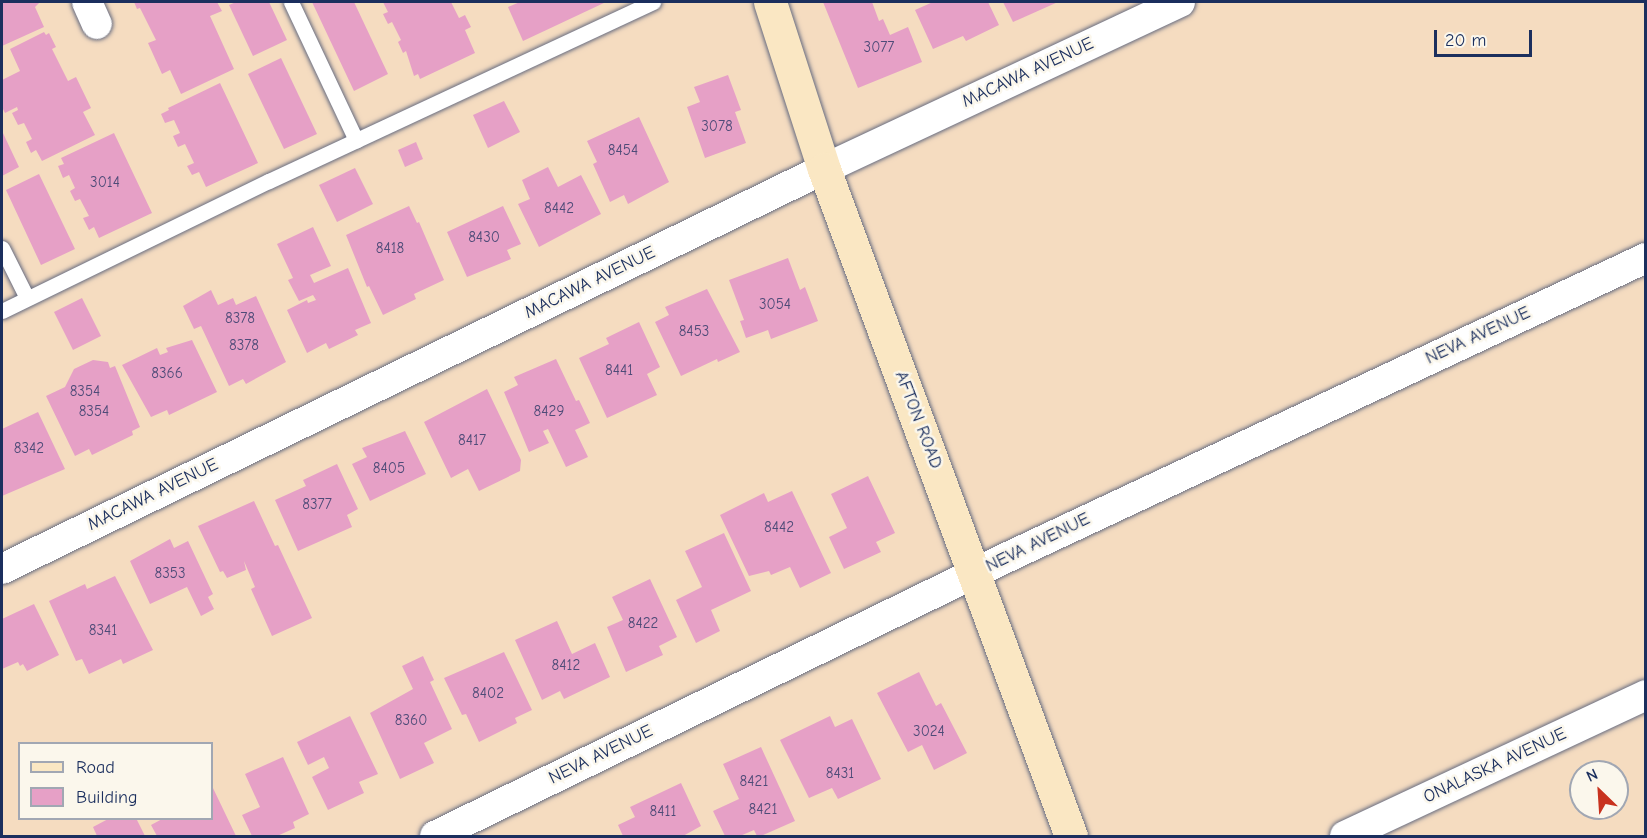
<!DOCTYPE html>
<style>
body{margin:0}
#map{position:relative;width:1647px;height:838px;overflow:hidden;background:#f5dcc0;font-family:"Comic Neue",sans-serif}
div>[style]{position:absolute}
.building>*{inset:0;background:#e6a0c6}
.roads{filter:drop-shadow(0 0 2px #676c80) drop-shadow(0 0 2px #676c80)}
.lane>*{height:15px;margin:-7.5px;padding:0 7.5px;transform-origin:7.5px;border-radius:7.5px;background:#fff}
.street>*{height:30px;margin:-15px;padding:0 15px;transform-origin:15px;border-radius:15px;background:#fff}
.secondary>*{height:33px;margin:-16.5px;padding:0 16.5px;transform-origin:16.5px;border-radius:16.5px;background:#fae7c3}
span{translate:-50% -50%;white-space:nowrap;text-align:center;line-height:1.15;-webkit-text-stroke:5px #fbf7ec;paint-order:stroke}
.number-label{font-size:15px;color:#4e4b78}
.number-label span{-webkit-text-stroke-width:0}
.street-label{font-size:18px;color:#1b2f5e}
.frame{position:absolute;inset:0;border:3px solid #1b2f5e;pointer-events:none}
.legend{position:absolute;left:18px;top:742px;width:195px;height:78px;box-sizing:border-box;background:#fbf7ec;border:2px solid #a1a7b3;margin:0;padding:8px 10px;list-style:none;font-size:18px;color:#1b2f5e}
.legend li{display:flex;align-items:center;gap:12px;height:30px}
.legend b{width:30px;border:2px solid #a1a7b3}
.north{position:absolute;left:1569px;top:760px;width:60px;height:60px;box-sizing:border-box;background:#fbf7ec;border:2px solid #a1a7b3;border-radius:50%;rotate:335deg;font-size:16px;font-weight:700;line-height:24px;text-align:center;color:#1b2f5e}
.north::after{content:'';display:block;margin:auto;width:21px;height:27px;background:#c8321e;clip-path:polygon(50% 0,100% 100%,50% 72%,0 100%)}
.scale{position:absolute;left:1434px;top:30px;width:98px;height:27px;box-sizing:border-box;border:3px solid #1b2f5e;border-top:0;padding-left:8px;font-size:18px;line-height:21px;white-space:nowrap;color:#1b2f5e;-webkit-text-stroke:4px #fbf7ec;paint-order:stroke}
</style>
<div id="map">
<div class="building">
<div style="clip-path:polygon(2px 2px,40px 2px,35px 7px,44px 27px,2px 46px)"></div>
<div style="clip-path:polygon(134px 2px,217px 2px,222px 11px,210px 16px,234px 69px,181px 94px,170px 70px,162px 74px,148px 43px,156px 40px,140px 8px,137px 9px)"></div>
<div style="clip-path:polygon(236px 2px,269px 2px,287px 40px,253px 56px,229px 5px)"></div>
<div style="clip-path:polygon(312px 2px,354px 2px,388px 74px,354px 91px)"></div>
<div style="clip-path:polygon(383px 2px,451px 2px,459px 18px,465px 15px,471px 27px,465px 30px,475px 53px,420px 79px,418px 74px,414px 76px,406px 51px,403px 53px,398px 42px,401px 40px,392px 22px,388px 24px,383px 14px,388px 12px)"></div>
<div style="clip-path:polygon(520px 2px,606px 2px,523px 41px,508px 7px)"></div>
<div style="clip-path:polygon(823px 2px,872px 2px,879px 21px,883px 19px,890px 35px,908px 27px,922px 62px,858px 88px)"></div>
<div style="clip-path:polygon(933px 2px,988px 2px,999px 25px,966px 41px,963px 36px,933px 49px,915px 10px)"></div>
<div style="clip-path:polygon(1003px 2px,1058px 2px,1013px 22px)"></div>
<div style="clip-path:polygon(44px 32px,46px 35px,49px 33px,56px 47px,52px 49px,68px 81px,76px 77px,91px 108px,83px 112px,95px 135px,42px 161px,36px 150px,31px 153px,26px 142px,32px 139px,24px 123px,18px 125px,12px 113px,18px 110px,17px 107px,5px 113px,2px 107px,2px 80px,20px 71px,10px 49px)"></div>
<div style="clip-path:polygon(281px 58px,317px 134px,284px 149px,248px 74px)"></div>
<div style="clip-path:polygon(728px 75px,741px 110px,735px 112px,746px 143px,705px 158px,687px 107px,700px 102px,694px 87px)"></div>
<div style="clip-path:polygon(220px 83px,258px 163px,206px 187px,199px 172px,192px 175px,187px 166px,194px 163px,185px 144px,178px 147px,173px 136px,180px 133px,174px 120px,165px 123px,161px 114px,169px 110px,168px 108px)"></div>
<div style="clip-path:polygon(504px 101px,520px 132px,488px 148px,473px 115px)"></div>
<div style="clip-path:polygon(639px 117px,669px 182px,628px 204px,624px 195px,610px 202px,593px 164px,597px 162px,587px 141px)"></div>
<div style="clip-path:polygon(2px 131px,19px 167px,2px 176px)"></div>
<div style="clip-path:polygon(114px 133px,152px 213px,99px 238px,94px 227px,89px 230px,83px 218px,89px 216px,80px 199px,75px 201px,70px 191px,75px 188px,69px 175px,63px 178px,58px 166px,64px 164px,61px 158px)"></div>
<div style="clip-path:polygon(416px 142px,423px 159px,405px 167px,398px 150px)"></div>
<div style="clip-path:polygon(548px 167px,558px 187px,581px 175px,601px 214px,539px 247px,518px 204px,530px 199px,522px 180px)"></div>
<div style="clip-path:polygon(355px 168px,373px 204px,337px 222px,319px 185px)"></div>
<div style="clip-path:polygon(39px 174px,75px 249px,41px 265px,6px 190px)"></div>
<div style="clip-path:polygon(409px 206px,417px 223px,419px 222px,444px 280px,414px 294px,416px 299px,383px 315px,369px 286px,367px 287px,346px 235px)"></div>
<div style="clip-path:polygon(503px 206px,521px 244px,507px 250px,511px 259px,467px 277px,447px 232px)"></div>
<div style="clip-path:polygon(313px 227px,331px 266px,310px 275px,314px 283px,348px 268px,371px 323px,355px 330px,358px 335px,329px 349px,326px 343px,307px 353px,287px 310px,307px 300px,308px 303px,316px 300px,313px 295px,299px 301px,288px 280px,293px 278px,277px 244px)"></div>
<div style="clip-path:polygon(788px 258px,800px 290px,805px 287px,818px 321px,771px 339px,768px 330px,746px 338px,740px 321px,744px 320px,729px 280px)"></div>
<div style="clip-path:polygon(707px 289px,740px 352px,718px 362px,717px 359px,681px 376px,655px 322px,669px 315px,665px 307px)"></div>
<div style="clip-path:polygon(211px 290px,218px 305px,233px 298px,236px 305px,256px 296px,286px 362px,246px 384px,243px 379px,229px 386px,201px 326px,194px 329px,183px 306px)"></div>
<div style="clip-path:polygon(82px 298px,101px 336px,73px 350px,54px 312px)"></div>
<div style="clip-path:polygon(639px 322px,660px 367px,647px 374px,657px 395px,607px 418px,579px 358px,609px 344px,606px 338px)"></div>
<div style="clip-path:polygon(192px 340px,217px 392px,169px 415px,167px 410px,151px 417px,122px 365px,157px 348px,160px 355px,168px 352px,166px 348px)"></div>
<div style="clip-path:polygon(556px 359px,576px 401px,579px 400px,590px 423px,575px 430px,588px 457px,566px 467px,548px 429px,543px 431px,549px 443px,529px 452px,504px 392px,518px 385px,514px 377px)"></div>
<div style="clip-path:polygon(93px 360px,108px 362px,110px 368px,115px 366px,140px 427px,132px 431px,133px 435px,92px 455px,89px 449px,75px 456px,46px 396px,65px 387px,74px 369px)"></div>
<div style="clip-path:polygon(487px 389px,521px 460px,520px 471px,479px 491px,468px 469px,451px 478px,424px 422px)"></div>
<div style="clip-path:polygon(38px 412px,65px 469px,2px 496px,2px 429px)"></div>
<div style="clip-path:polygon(405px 431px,426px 474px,370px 501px,352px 464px,367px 457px,362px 448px)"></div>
<div style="clip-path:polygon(337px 464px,358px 509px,347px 515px,352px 527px,298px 551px,275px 500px,306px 486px,303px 480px)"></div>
<div style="clip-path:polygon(868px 476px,895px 533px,876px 542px,881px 552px,844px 569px,829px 537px,847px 528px,831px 494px)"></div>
<div style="clip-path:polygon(792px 491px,831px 573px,800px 588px,790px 567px,771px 575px,769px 571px,749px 576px,720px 515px,764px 493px,768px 502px)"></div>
<div style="clip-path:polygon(254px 501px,275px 546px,278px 545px,312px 618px,272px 636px,251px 589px,255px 587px,244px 561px,246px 570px,227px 578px,223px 571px,220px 572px,198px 526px)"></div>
<div style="clip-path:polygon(724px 533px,751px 591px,711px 610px,720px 631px,696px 643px,676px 600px,702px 587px,685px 551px)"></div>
<div style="clip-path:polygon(170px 539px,174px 548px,188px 541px,213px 594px,208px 597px,214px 609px,201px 616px,187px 587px,150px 604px,130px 561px)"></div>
<div style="clip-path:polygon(115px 576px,153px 650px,123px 664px,121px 659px,89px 674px,82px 659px,76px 661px,49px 601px,85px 584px,87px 589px)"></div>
<div style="clip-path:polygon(650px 579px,677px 637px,659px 646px,663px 655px,626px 672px,607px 627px,623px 620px,612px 597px)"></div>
<div style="clip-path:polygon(34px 604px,59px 655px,27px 671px,23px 664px,20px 666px,18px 662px,2px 669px,2px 619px)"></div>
<div style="clip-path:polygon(557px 621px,572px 654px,595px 643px,610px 677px,564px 699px,560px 691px,542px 700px,515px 640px)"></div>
<div style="clip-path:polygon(504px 652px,532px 710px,515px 718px,517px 723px,479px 742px,466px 714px,462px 715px,444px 678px)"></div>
<div style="clip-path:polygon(423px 656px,434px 680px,430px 682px,452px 729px,424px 743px,434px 763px,400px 779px,370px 713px,413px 689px,402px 666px)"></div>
<div style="clip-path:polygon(919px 672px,936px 706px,941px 703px,967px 753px,934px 770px,922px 745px,908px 752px,877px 693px)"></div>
<div style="clip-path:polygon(350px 716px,378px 774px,359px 782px,364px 793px,328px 810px,312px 777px,329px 768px,324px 757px,308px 765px,297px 742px)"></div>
<div style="clip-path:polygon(830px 716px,835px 727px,852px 719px,881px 779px,838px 799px,832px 788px,809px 798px,780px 740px)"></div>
<div style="clip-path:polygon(761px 747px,795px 821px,761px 836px,757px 836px,754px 830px,740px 836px,725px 836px,713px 811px,739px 799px,723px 764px)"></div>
<div style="clip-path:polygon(283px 757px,309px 814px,293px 822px,295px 828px,277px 836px,252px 836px,242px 815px,260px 807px,245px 774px)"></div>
<div style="clip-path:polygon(681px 783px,701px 826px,683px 836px,623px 836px,618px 825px,635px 817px,630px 807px)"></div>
<div style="clip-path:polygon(212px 786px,236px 836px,157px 836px,151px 825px,164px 818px,212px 818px)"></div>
<div style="clip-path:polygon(110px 818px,136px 818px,145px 836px,97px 836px,93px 827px)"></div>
</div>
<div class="roads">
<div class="lane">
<div style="left:291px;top:2px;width:153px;rotate:64.8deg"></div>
<div style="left:2px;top:248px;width:56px;rotate:63.4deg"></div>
<div style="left:2px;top:311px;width:297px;rotate:-26deg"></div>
<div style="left:269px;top:181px;width:424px;rotate:-25deg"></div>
</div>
<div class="street">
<div style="left:87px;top:2px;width:24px;rotate:66deg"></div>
<div style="left:2px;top:569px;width:914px;rotate:-25.95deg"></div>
<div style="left:824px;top:169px;width:393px;rotate:-25.1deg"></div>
<div style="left:435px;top:836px;width:640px;rotate:-25.96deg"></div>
<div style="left:1010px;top:556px;width:702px;rotate:-25.11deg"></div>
<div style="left:1345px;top:836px;width:332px;rotate:-25.1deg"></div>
</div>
<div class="secondary">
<div style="left:770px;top:2px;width:176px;rotate:72.1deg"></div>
<div style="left:824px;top:169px;width:711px;rotate:69.68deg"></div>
</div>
</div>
<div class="number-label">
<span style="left:879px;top:48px">3077</span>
<span style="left:717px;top:127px">3078</span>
<span style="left:623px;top:151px">8454</span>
<span style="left:105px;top:183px">3014</span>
<span style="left:559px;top:209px">8442</span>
<span style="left:484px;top:238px">8430</span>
<span style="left:390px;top:249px">8418</span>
<span style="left:775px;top:305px">3054</span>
<span style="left:240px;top:319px">8378</span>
<span style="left:694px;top:332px">8453</span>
<span style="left:244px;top:346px">8378</span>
<span style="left:619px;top:371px">8441</span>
<span style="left:167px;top:374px">8366</span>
<span style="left:85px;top:392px">8354</span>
<span style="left:94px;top:412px">8354</span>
<span style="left:549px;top:412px">8429</span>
<span style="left:472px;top:441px">8417</span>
<span style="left:29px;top:449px">8342</span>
<span style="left:389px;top:469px">8405</span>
<span style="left:317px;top:505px">8377</span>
<span style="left:779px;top:528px">8442</span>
<span style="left:170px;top:574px">8353</span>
<span style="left:643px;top:624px">8422</span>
<span style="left:103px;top:631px">8341</span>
<span style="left:566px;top:666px">8412</span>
<span style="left:488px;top:694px">8402</span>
<span style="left:411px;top:721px">8360</span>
<span style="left:929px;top:732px">3024</span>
<span style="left:840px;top:774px">8431</span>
<span style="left:754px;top:782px">8421</span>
<span style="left:763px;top:810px">8421</span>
<span style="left:663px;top:812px">8411</span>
</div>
<div class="street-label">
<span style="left:1028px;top:73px;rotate:-25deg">MACAWA AVENUE</span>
<span style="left:590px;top:283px;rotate:-26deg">MACAWA AVENUE</span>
<span style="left:1478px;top:336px;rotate:-25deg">NEVA AVENUE</span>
<span style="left:918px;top:420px;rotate:69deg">AFTON ROAD</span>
<span style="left:153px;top:495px;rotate:-26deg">MACAWA AVENUE</span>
<span style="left:1038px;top:543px;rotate:-26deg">NEVA AVENUE</span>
<span style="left:601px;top:755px;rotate:-26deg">NEVA AVENUE</span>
<span style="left:1495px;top:766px;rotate:-25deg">ONALASKA AVENUE</span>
</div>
<div class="frame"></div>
<ul class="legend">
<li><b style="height:8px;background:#fae7c3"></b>Road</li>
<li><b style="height:16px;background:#e6a0c6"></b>Building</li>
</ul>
<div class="north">N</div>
<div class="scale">20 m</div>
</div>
